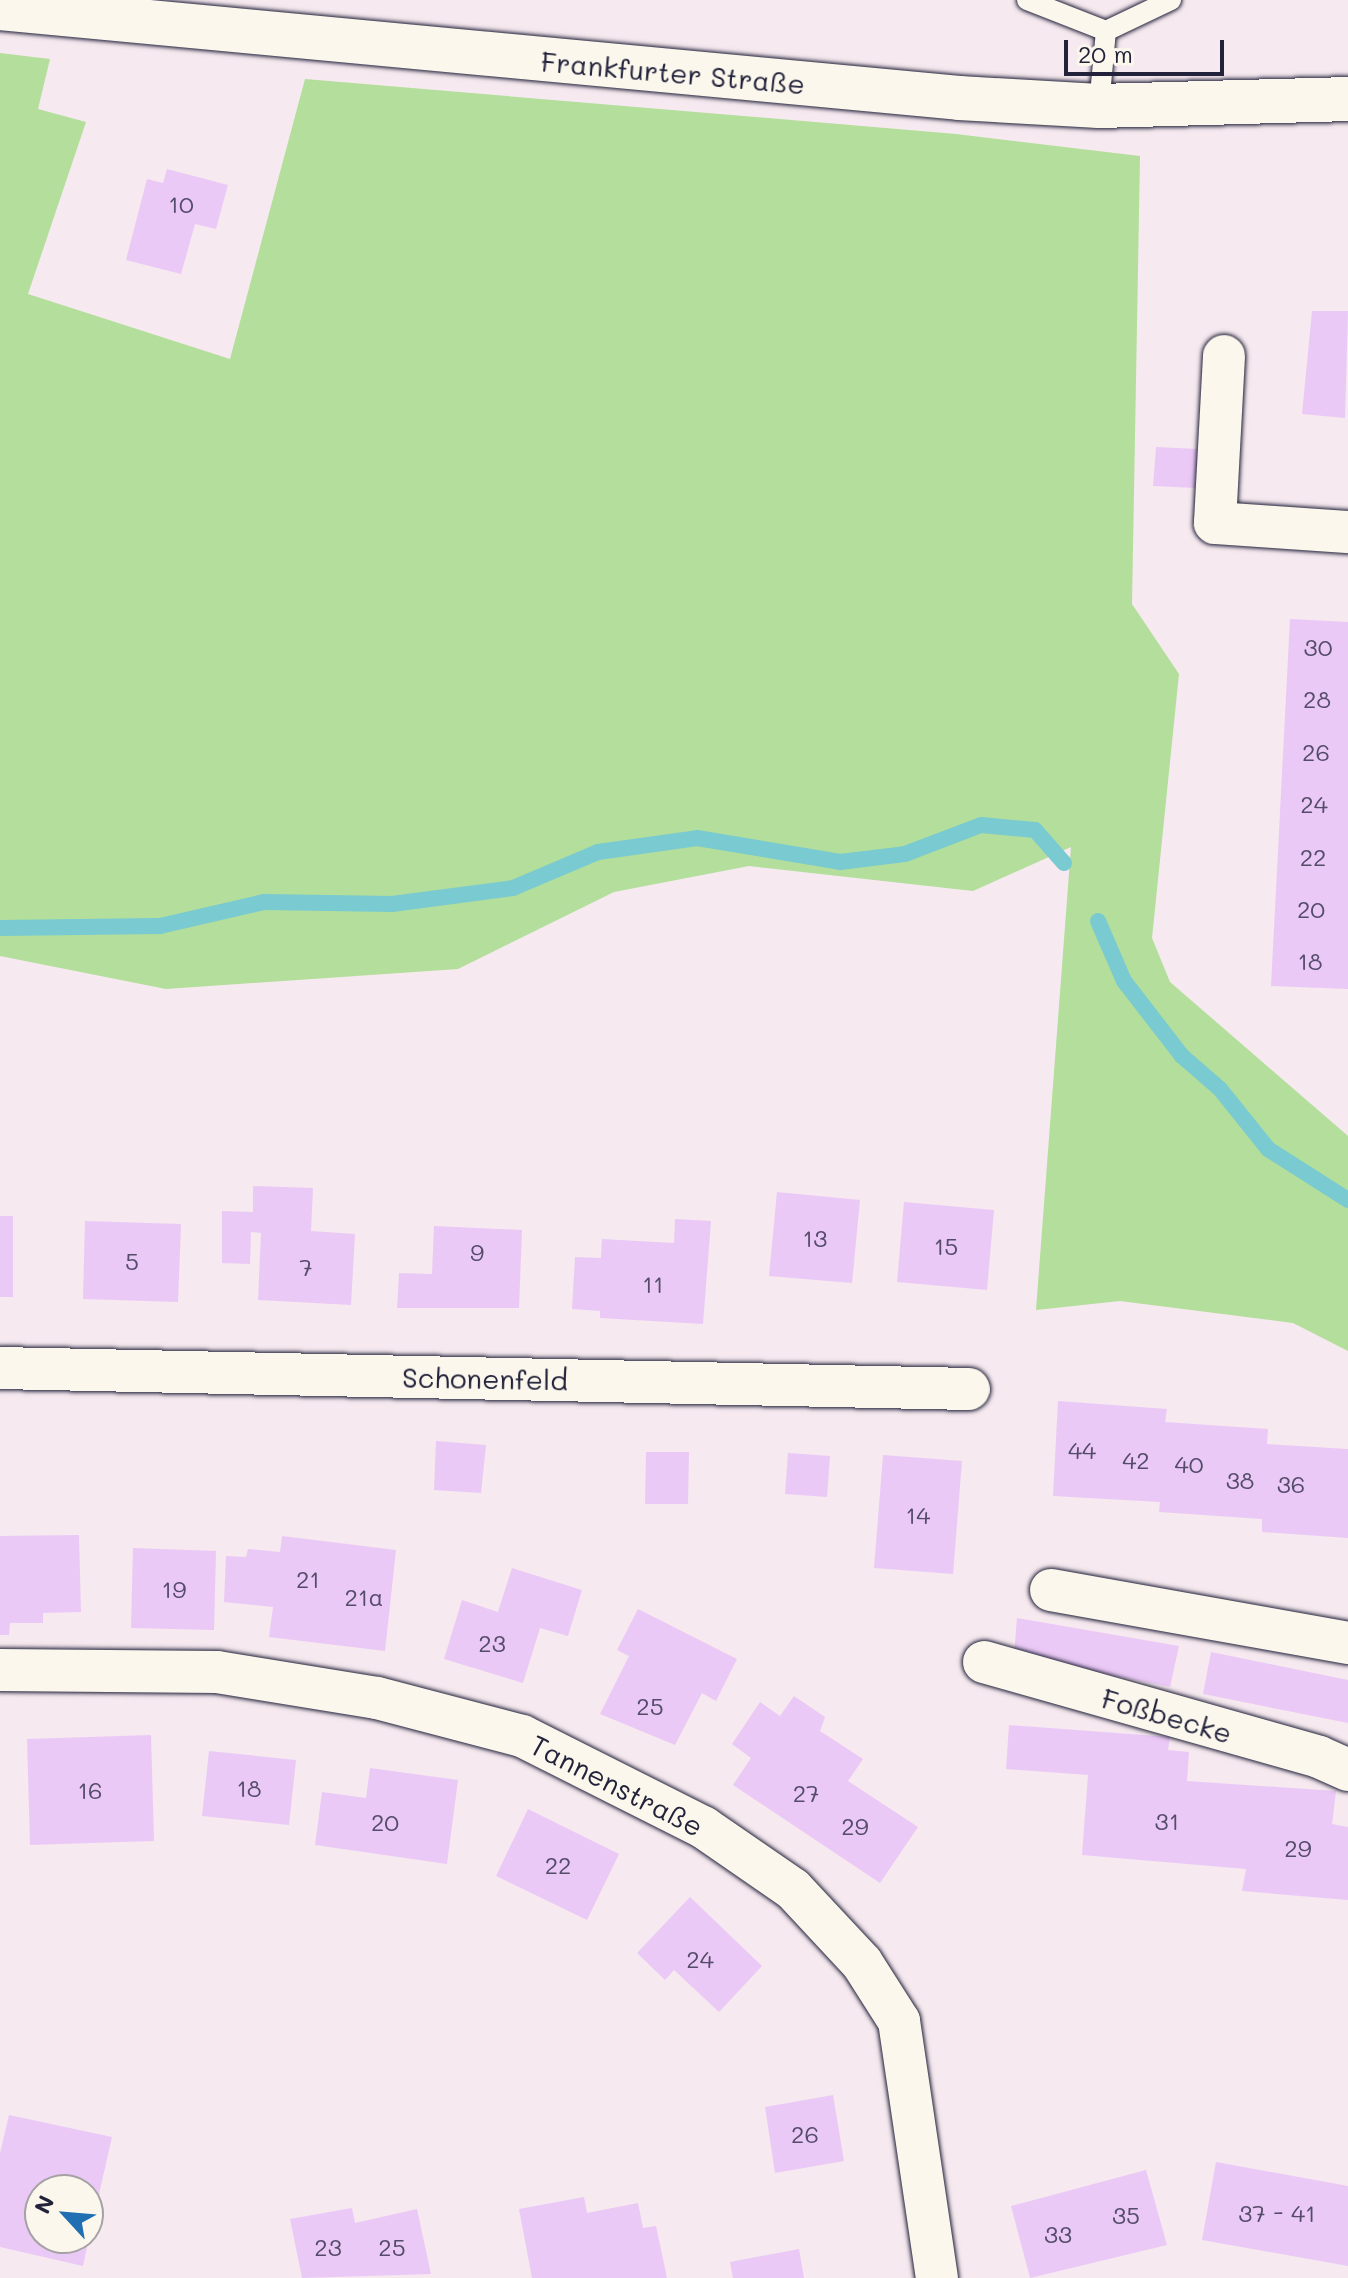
<!DOCTYPE html>
<meta charset="utf-8">
<style>
body{margin:0}
#map{position:relative;width:1348px;height:2278px;overflow:hidden;background:#f6e9ef;font-family:Mali,sans-serif}
div>[style]{position:absolute}
.green>*{inset:0;background:#b3de9b}
.stream>*{height:16px;margin:-8px;padding:0 8px;transform-origin:8px;border-radius:8px;background:#79cad1}
.building>*{inset:0;background:#ebc9f6}
.roads{filter:drop-shadow(0 0 2px #22223b) drop-shadow(0 0 2px #22223b)}
.lane>*{height:20px;margin:-10px;padding:0 10px;transform-origin:10px;border-radius:10px;background:#fbf7ec}
.street>*{height:42px;margin:-21px;padding:0 21px;transform-origin:21px;border-radius:21px;background:#fbf7ec}
.secondary>*{height:44px;margin:-22px;padding:0 22px;transform-origin:22px;border-radius:22px;background:#fbf7ec}
span{translate:-50% -50%;white-space:nowrap;text-align:center;line-height:1.15;-webkit-text-stroke:7px #fbf7ec;paint-order:stroke}
.number-label{font-size:24px;color:#544c6a}
.number-label span{-webkit-text-stroke-width:0}
.street-label{font-size:28px;color:#22223b}
.north{position:absolute;left:24px;top:2174px;width:80px;height:80px;box-sizing:border-box;background:#fbf7ec;border:2px solid #a4a2a5;border-radius:50%;rotate:296deg;font-size:22px;font-weight:700;line-height:32px;text-align:center;color:#22223b}
.north::after{content:'';display:block;margin:auto;width:28px;height:36px;background:#1f6fb2;clip-path:polygon(50% 0,100% 100%,50% 72%,0 100%)}
.scale{position:absolute;left:1064px;top:40px;width:160px;height:36px;box-sizing:border-box;border:4px solid #22223b;border-top:0;padding-left:10px;font-size:24px;line-height:28px;white-space:nowrap;color:#22223b;-webkit-text-stroke:6px #fbf7ec;paint-order:stroke}
</style>
<div id="map">
<div class="green">
<div style="clip-path:polygon(0 53px,50px 59px,38px 109px,86px 122px,28px 294px,230px 359px,305px 79px,956px 134px,1140px 156px,1132px 604px,1179px 674px,1152px 938px,1170px 982px,1348px 1136px,1348px 1351px,1293px 1323px,1120px 1301px,1036px 1310px,1071px 847px,973px 891px,749px 866px,614px 892px,458px 969px,166px 989px,0 956px)"></div>
</div>
<div class="stream">
<div style="left:1098px;top:921px;width:65px;rotate:66.6deg"></div>
<div style="left:1124px;top:981px;width:95px;rotate:52.3deg"></div>
<div style="left:1182px;top:1056px;width:50px;rotate:41deg"></div>
<div style="left:1220px;top:1089px;width:77px;rotate:51.3deg"></div>
<div style="left:1268px;top:1149px;width:95px;rotate:32.5deg"></div>
<div style="left:0;top:928px;width:160px;rotate:-0.7deg"></div>
<div style="left:160px;top:926px;width:107px;rotate:-13deg"></div>
<div style="left:264px;top:902px;width:128px;rotate:0.9deg"></div>
<div style="left:392px;top:904px;width:122px;rotate:-7.5deg"></div>
<div style="left:513px;top:888px;width:92px;rotate:-23deg"></div>
<div style="left:598px;top:852px;width:100px;rotate:-8deg"></div>
<div style="left:697px;top:838px;width:145px;rotate:9.5deg"></div>
<div style="left:840px;top:862px;width:65px;rotate:-7deg"></div>
<div style="left:905px;top:854px;width:81px;rotate:-20.9deg"></div>
<div style="left:981px;top:825px;width:54px;rotate:5.3deg"></div>
<div style="left:1035px;top:830px;width:44px;rotate:48.7deg"></div>
</div>
<div class="building">
<div style="clip-path:polygon(167px 169px,228px 185px,216px 229px,195px 224px,181px 274px,126px 260px,147px 179px,163px 183px)"></div>
<div style="clip-path:polygon(1312px 311px,1348px 311px,1345px 418px,1302px 414px)"></div>
<div style="clip-path:polygon(1156px 447px,1198px 449px,1195px 488px,1153px 486px)"></div>
<div style="clip-path:polygon(1290px 619px,1348px 622px,1348px 989px,1271px 986px)"></div>
<div style="clip-path:polygon(253px 1186px,313px 1188px,311px 1231px,355px 1234px,351px 1305px,258px 1300px,261px 1233px,251px 1232px,250px 1264px,222px 1263px,222px 1211px,253px 1212px)"></div>
<div style="clip-path:polygon(777px 1192px,860px 1200px,852px 1283px,769px 1276px)"></div>
<div style="clip-path:polygon(904px 1202px,994px 1210px,987px 1290px,897px 1282px)"></div>
<div style="clip-path:polygon(0 1216px,13px 1216px,13px 1297px,0 1297px)"></div>
<div style="clip-path:polygon(675px 1219px,711px 1221px,703px 1324px,600px 1318px,600px 1311px,572px 1309px,575px 1257px,601px 1258px,602px 1239px,674px 1243px)"></div>
<div style="clip-path:polygon(85px 1221px,181px 1224px,178px 1302px,83px 1299px)"></div>
<div style="clip-path:polygon(434px 1226px,522px 1230px,519px 1308px,397px 1308px,399px 1273px,432px 1274px)"></div>
<div style="clip-path:polygon(1058px 1401px,1167px 1409px,1165px 1422px,1268px 1429px,1267px 1444px,1348px 1449px,1348px 1538px,1262px 1532px,1262px 1519px,1159px 1512px,1160px 1502px,1053px 1496px)"></div>
<div style="clip-path:polygon(436px 1441px,486px 1445px,481px 1493px,434px 1490px)"></div>
<div style="clip-path:polygon(646px 1452px,689px 1452px,688px 1504px,645px 1504px)"></div>
<div style="clip-path:polygon(788px 1453px,830px 1456px,827px 1497px,785px 1494px)"></div>
<div style="clip-path:polygon(883px 1455px,962px 1461px,953px 1574px,874px 1568px)"></div>
<div style="clip-path:polygon(79px 1535px,81px 1612px,43px 1613px,43px 1623px,10px 1623px,9px 1635px,0 1635px,0 1536px)"></div>
<div style="clip-path:polygon(282px 1536px,396px 1550px,385px 1651px,269px 1637px,273px 1607px,224px 1602px,226px 1556px,246px 1557px,248px 1549px,280px 1552px)"></div>
<div style="clip-path:polygon(133px 1548px,216px 1551px,214px 1630px,131px 1628px)"></div>
<div style="clip-path:polygon(512px 1568px,582px 1590px,568px 1636px,540px 1628px,523px 1683px,444px 1659px,462px 1600px,498px 1612px)"></div>
<div style="clip-path:polygon(638px 1609px,737px 1659px,716px 1701px,702px 1693px,675px 1745px,600px 1714px,629px 1656px,617px 1650px)"></div>
<div style="clip-path:polygon(1017px 1618px,1179px 1646px,1170px 1687px,1014px 1655px)"></div>
<div style="clip-path:polygon(1211px 1652px,1348px 1680px,1348px 1723px,1203px 1694px)"></div>
<div style="clip-path:polygon(794px 1696px,825px 1717px,820px 1731px,863px 1759px,848px 1781px,918px 1827px,880px 1883px,733px 1785px,751px 1758px,732px 1744px,760px 1702px,780px 1716px)"></div>
<div style="clip-path:polygon(1009px 1725px,1170px 1737px,1168px 1750px,1189px 1752px,1187px 1781px,1336px 1791px,1332px 1824px,1348px 1827px,1348px 1900px,1242px 1891px,1246px 1869px,1082px 1855px,1088px 1775px,1006px 1769px)"></div>
<div style="clip-path:polygon(151px 1735px,154px 1841px,30px 1845px,27px 1739px)"></div>
<div style="clip-path:polygon(209px 1751px,296px 1760px,289px 1825px,202px 1816px)"></div>
<div style="clip-path:polygon(370px 1768px,458px 1780px,447px 1864px,315px 1845px,322px 1792px,366px 1798px)"></div>
<div style="clip-path:polygon(528px 1809px,619px 1854px,587px 1920px,496px 1876px)"></div>
<div style="clip-path:polygon(690px 1897px,762px 1966px,719px 2012px,674px 1970px,665px 1980px,637px 1953px)"></div>
<div style="clip-path:polygon(833px 2095px,844px 2161px,775px 2173px,765px 2107px)"></div>
<div style="clip-path:polygon(9px 2115px,112px 2137px,89px 2238px,88px 2190px,40px 2190px,40px 2238px,89px 2238px,83px 2266px,0 2247px,0 2153px)"></div>
<div style="clip-path:polygon(1216px 2162px,1348px 2186px,1348px 2266px,1202px 2240px)"></div>
<div style="clip-path:polygon(1146px 2170px,1167px 2245px,1030px 2278px,1011px 2206px)"></div>
<div style="clip-path:polygon(584px 2197px,587px 2213px,638px 2203px,643px 2228px,656px 2226px,667px 2278px,532px 2278px,519px 2209px)"></div>
<div style="clip-path:polygon(352px 2208px,355px 2223px,417px 2209px,431px 2274px,302px 2278px,290px 2219px)"></div>
<div style="clip-path:polygon(799px 2249px,804px 2278px,733px 2278px,730px 2262px)"></div>
</div>
<div class="roads">
<div class="lane">
<div style="left:1027px;top:0;width:85px;rotate:21.4deg"></div>
<div style="left:1099px;top:106px;width:75px;rotate:-84.7deg"></div>
<div style="left:1106px;top:31px;width:72px;rotate:-25.5deg"></div>
</div>
<div class="street">
<div style="left:1224px;top:356px;width:167px;rotate:93.1deg"></div>
<div style="left:1215px;top:523px;width:133px;rotate:3.9deg"></div>
<div style="left:0;top:1368px;width:969px;rotate:1.24deg"></div>
<div style="left:1051px;top:1590px;width:302px;rotate:10.1deg"></div>
<div style="left:984px;top:1662px;width:348px;rotate:15.8deg"></div>
<div style="left:1319px;top:1757px;width:32px;rotate:24deg"></div>
<div style="left:0;top:1670px;width:217px;rotate:0.5deg"></div>
<div style="left:217px;top:1672px;width:162px;rotate:9.2deg"></div>
<div style="left:377px;top:1698px;width:150px;rotate:14.7deg"></div>
<div style="left:522px;top:1736px;width:203px;rotate:26.7deg"></div>
<div style="left:703px;top:1827px;width:109px;rotate:34.6deg"></div>
<div style="left:793px;top:1889px;width:101px;rotate:47deg"></div>
<div style="left:862px;top:1963px;width:69px;rotate:57.5deg"></div>
<div style="left:899px;top:2021px;width:260px;rotate:81.6deg"></div>
</div>
<div class="secondary">
<div style="left:0;top:8px;width:963px;rotate:5.36deg"></div>
<div style="left:959px;top:98px;width:140px;rotate:3.3deg"></div>
<div style="left:1099px;top:106px;width:249px;rotate:-1.6deg"></div>
</div>
</div>
<div class="number-label">
<span style="left:181px;top:204px">10</span>
<span style="left:1318px;top:647px">30</span>
<span style="left:1317px;top:699px">28</span>
<span style="left:1316px;top:752px">26</span>
<span style="left:1314px;top:804px">24</span>
<span style="left:1313px;top:857px">22</span>
<span style="left:1311px;top:909px">20</span>
<span style="left:1310px;top:961px">18</span>
<span style="left:815px;top:1238px">13</span>
<span style="left:946px;top:1246px">15</span>
<span style="left:477px;top:1252px">9</span>
<span style="left:132px;top:1261px">5</span>
<span style="left:306px;top:1267px">7</span>
<span style="left:653px;top:1284px">11</span>
<span style="left:1082px;top:1450px">44</span>
<span style="left:1136px;top:1460px">42</span>
<span style="left:1189px;top:1464px">40</span>
<span style="left:1240px;top:1480px">38</span>
<span style="left:1291px;top:1484px">36</span>
<span style="left:918px;top:1515px">14</span>
<span style="left:308px;top:1579px">21</span>
<span style="left:174px;top:1589px">19</span>
<span style="left:364px;top:1597px">21a</span>
<span style="left:492px;top:1643px">23</span>
<span style="left:650px;top:1706px">25</span>
<span style="left:249px;top:1788px">18</span>
<span style="left:90px;top:1790px">16</span>
<span style="left:806px;top:1793px">27</span>
<span style="left:1167px;top:1821px">31</span>
<span style="left:385px;top:1822px">20</span>
<span style="left:855px;top:1826px">29</span>
<span style="left:1298px;top:1848px">29</span>
<span style="left:558px;top:1865px">22</span>
<span style="left:700px;top:1959px">24</span>
<span style="left:805px;top:2134px">26</span>
<span style="left:1277px;top:2213px">37 - 41</span>
<span style="left:1126px;top:2215px">35</span>
<span style="left:1058px;top:2234px">33</span>
<span style="left:328px;top:2247px">23</span>
<span style="left:392px;top:2247px">25</span>
</div>
<div class="street-label">
<span style="left:673px;top:72px;rotate:5deg">Frankfurter Straße</span>
<span style="left:485px;top:1378px;rotate:1deg">Schonenfeld</span>
<span style="left:1167px;top:1715px;rotate:16deg">Foßbecke</span>
<span style="left:617px;top:1785px;rotate:27deg">Tannenstraße</span>
</div>
<div class="north">N</div>
<div class="scale">20 m</div>
</div>
